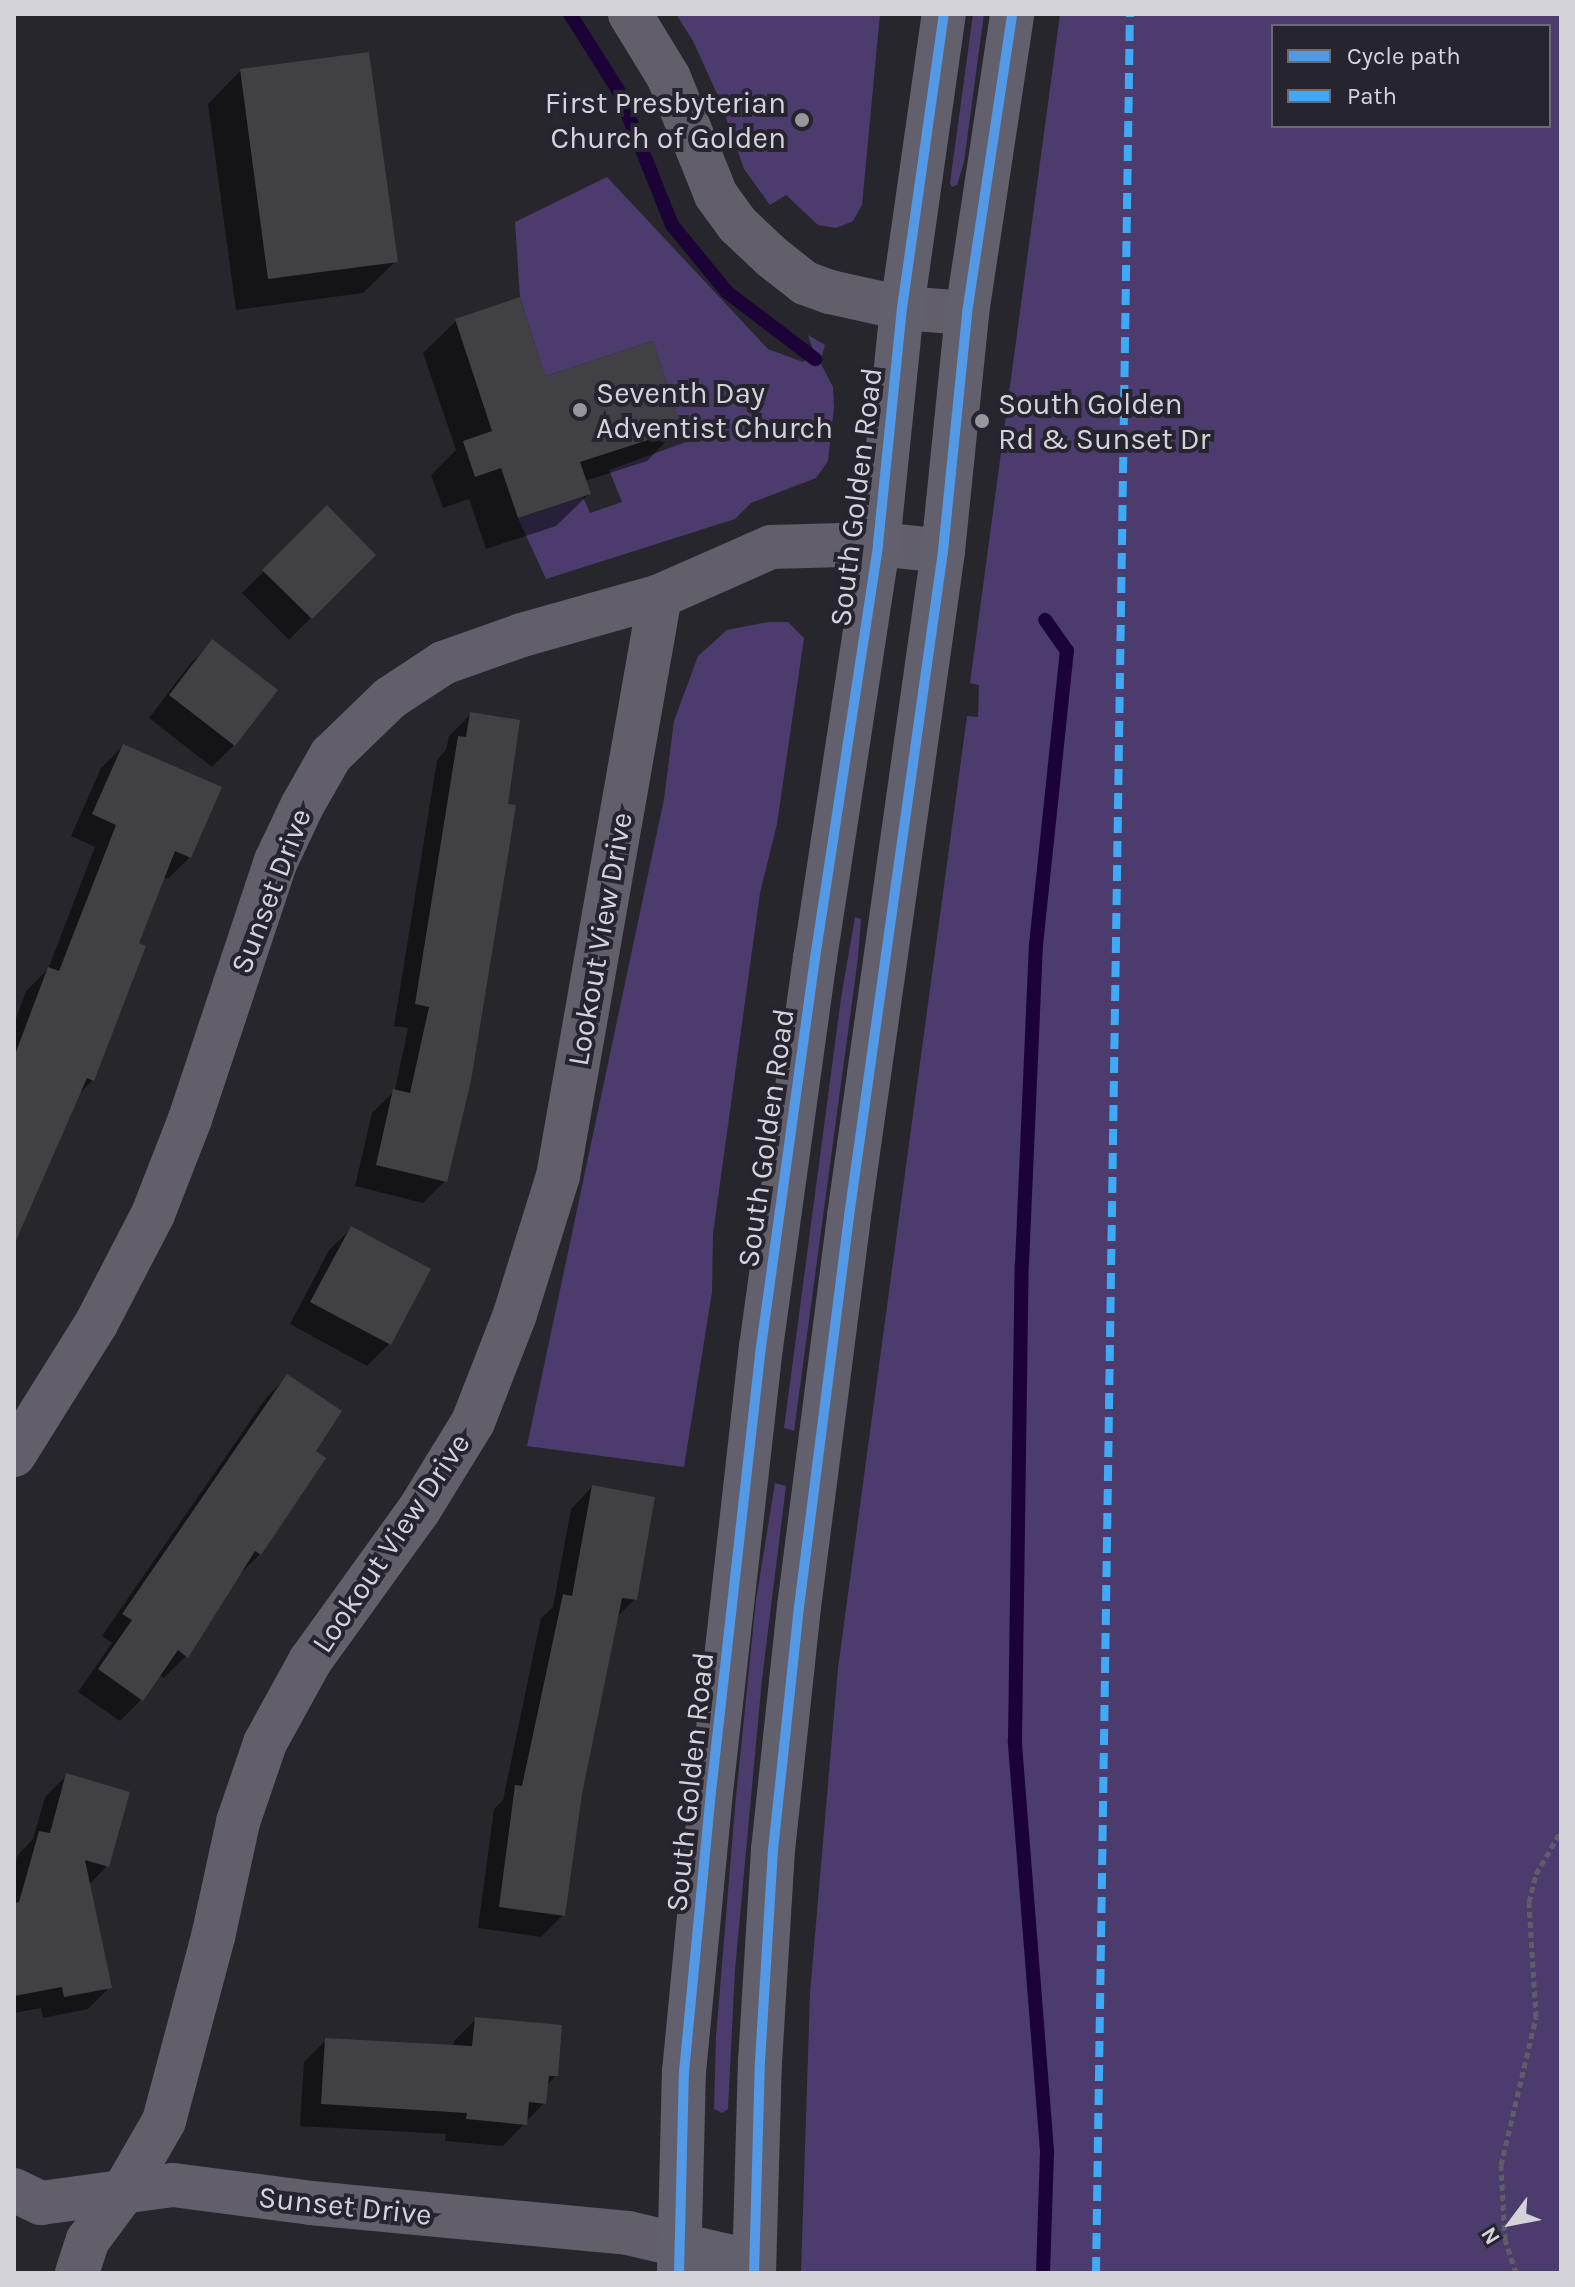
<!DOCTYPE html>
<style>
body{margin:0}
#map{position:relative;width:1575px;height:2287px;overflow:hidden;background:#27262c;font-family:Karla,sans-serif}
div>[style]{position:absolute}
.green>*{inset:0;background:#4c3b6d}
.shadow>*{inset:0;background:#0007}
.stream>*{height:14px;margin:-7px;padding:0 7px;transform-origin:7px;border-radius:7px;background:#1b0338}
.building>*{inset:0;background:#414044}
.path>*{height:5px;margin-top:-2.5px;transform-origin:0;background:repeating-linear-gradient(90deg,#5f5d66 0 6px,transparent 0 10px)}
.minor>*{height:44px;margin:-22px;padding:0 22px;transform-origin:22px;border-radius:22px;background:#625f6a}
.major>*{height:44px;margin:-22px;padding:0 22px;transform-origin:22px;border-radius:22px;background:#63606d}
.quiet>*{height:8px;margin-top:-4px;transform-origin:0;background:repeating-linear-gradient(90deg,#3fa9f5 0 16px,transparent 0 24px)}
.cycleway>*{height:10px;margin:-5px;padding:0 5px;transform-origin:5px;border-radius:5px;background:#5399e6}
.dots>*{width:22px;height:22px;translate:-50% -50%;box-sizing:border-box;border:4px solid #26242e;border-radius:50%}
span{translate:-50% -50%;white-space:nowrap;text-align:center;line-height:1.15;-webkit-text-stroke:8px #26242e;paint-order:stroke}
.poi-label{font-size:30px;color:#d5d3da}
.right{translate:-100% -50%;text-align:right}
.left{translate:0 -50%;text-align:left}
.street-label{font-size:30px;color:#d5d3da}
.frame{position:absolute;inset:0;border:16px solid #d5d3da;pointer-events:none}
.legend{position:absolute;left:1271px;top:24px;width:280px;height:104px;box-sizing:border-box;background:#26242e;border:2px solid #6c6a73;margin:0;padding:10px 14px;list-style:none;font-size:24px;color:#d5d3da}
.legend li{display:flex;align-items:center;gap:16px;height:40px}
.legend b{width:40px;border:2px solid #6c6a73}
.north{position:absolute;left:1471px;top:2183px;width:80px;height:80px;-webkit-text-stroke:6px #26242e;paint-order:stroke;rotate:238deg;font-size:22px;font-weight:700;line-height:32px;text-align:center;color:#d5d3da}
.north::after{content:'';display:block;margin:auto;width:28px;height:36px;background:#d5d3da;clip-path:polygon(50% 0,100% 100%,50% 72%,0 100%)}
</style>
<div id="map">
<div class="green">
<div style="clip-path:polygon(676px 14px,880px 14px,862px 205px,853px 221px,836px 228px,818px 225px,786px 195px,770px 205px,744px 169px,719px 98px,693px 41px)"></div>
<div style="clip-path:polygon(973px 14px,984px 14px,964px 162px,957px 185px,952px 187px,950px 183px)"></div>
<div style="clip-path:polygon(evenodd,1060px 14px,1561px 14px,1561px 2273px,801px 2273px,810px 1993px,838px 1668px,967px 716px,978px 717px,979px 685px,970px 683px,1060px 14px,1273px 26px,1549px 26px,1549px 126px,1273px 126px,1273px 26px)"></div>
<div style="clip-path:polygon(607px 177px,768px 349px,803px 362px,814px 353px,808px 335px,825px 345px,820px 362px,833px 387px,834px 407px,828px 461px,816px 478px,751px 503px,735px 519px,546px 579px,518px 518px,583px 497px,590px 513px,622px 502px,609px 470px,686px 442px,653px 341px,545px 376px,520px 297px,515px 222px)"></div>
<div style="clip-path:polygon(768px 622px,788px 622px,804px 638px,777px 824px,760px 893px,713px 1234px,712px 1292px,684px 1467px,527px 1446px,664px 799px,674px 721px,698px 656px,727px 630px)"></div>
<div style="clip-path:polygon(855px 917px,861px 919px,858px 958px,794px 1431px,784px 1428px,841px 998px)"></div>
<div style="clip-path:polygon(775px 1483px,786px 1486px,762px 1679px,735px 1970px,728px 2109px,722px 2113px,714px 2109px,716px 2037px,735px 1807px,756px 1600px)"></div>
</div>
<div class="shadow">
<div style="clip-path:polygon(240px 71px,396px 261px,363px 293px,236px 310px,208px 104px)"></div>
<div style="clip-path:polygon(518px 300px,544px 379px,679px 428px,647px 461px,585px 481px,589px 494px,556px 526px,486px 549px,469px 499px,443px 508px,431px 475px,456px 450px,423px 353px,456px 321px)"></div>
<div style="clip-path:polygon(327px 508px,373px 555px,289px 640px,242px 593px)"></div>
<div style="clip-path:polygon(212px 642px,234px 745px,212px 767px,149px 718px,190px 664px)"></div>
<div style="clip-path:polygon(471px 714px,445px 1181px,423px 1203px,355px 1186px,372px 1113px,395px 1090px,408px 1028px,394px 1026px,437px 760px,446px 750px,449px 736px)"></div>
<div style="clip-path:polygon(123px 746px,190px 857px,168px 879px,163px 877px,136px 944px,93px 1080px,78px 1095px,14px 1217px,14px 1024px,26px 991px,48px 969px,95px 847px,71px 836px,101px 768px)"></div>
<div style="clip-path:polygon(351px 1229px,389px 1344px,367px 1366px,290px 1324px,329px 1250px)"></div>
<div style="clip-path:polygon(288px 1376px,313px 1452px,260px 1554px,238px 1576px,186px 1656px,164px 1678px,159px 1674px,142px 1699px,120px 1721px,78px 1692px,112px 1643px,102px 1636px,266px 1398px)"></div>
<div style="clip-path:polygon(592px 1487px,635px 1599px,616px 1618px,580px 1794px,563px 1915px,541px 1937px,478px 1928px,494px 1809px,503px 1800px,541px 1618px,553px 1607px,571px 1509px)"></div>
<div style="clip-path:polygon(67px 1775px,107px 1866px,88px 1886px,110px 1987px,88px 2009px,43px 2018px,41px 2008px,14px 2013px,14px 1868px,18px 1855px,33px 1839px,45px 1797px)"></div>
<div style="clip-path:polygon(476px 2019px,556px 2076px,546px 2086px,544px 2103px,503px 2146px,445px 2141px,446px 2134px,300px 2126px,304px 2062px,326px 2040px,453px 2047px,454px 2041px)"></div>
</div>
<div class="stream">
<div style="left:570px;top:14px;width:90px;rotate:57.7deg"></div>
<div style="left:618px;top:90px;width:145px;rotate:68.2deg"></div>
<div style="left:672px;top:225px;width:87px;rotate:50.6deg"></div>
<div style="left:727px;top:292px;width:111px;rotate:37.3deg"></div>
<div style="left:1043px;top:2273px;width:122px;rotate:-88.1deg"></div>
<div style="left:1047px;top:2151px;width:412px;rotate:-94.5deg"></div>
<div style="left:1015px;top:1740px;width:476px;rotate:-89.2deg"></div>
<div style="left:1022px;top:1264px;width:319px;rotate:-87.5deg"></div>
<div style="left:1036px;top:945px;width:296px;rotate:-84deg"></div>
<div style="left:1067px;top:651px;width:38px;rotate:-125deg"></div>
</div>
<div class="building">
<div style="clip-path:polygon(369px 52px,398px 262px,268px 279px,240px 69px)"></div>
<div style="clip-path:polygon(520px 297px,545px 376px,653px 341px,682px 429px,580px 462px,591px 494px,518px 518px,501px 468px,475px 477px,463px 441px,492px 431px,455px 319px)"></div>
<div style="clip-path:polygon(327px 505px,376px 555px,312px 619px,262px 570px)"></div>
<div style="clip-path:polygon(212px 639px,278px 690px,235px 746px,169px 695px)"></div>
<div style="clip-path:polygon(470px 712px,520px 720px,508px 804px,516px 805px,509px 849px,471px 1081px,447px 1182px,376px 1165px,393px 1089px,410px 1093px,429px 1007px,415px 1004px,458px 736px,466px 737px)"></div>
<div style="clip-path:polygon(123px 744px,222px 787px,191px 858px,175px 851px,139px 943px,146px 946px,94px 1081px,87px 1078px,14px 1245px,14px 1057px,48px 967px,59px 971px,116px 825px,92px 814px)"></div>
<div style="clip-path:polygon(351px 1226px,431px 1269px,391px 1345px,310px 1302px)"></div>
<div style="clip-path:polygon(287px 1374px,342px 1411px,316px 1451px,326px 1458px,261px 1555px,255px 1551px,188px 1658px,178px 1650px,143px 1701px,98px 1669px,132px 1620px,122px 1614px)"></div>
<div style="clip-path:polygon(592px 1485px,655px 1497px,637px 1600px,622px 1598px,582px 1794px,565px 1916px,499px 1907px,515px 1785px,522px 1786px,563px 1594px,572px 1596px)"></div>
<div style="clip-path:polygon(66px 1773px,130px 1792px,109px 1867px,85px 1860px,112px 1988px,64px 1997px,62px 1987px,14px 1996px,14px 1903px,19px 1902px,39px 1831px,50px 1833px)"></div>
<div style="clip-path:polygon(475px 2017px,562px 2025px,558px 2076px,549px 2076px,546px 2104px,529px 2102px,527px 2125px,466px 2119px,467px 2113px,321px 2104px,325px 2038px,472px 2046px)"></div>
</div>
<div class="path">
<div style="left:1516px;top:2273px;width:35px;rotate:-108deg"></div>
<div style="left:1505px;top:2240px;width:75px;rotate:-93.1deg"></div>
<div style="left:1501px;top:2165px;width:152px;rotate:-76.7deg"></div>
<div style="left:1536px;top:2017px;width:115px;rotate:-93.5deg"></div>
<div style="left:1529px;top:1902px;width:29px;rotate:-76deg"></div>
<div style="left:1536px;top:1874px;width:50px;rotate:-59.8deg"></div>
</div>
<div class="minor">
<div style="left:630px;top:14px;width:75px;rotate:58.6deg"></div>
<div style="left:669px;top:78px;width:126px;rotate:68.1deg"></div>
<div style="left:716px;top:195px;width:37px;rotate:54deg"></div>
<div style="left:738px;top:225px;width:47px;rotate:43.3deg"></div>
<div style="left:772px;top:257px;width:42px;rotate:38.2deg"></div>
<div style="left:805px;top:283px;width:27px;rotate:20deg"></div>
<div style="left:830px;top:292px;width:74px;rotate:12.5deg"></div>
<div style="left:902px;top:308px;width:65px;rotate:4.4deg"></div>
<div style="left:14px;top:1455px;width:155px;rotate:-58deg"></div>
<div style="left:96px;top:1324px;width:124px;rotate:-62.6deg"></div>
<div style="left:153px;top:1214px;width:102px;rotate:-68.7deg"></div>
<div style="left:190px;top:1119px;width:272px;rotate:-71.6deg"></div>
<div style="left:276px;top:861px;width:61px;rotate:-64.7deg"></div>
<div style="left:302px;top:806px;width:59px;rotate:-60.4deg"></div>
<div style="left:331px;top:755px;width:82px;rotate:-44deg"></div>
<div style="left:390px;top:698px;width:64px;rotate:-33.4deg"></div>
<div style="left:443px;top:663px;width:84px;rotate:-19.5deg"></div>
<div style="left:522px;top:635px;width:143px;rotate:-15.8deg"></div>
<div style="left:660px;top:596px;width:121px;rotate:-23.8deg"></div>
<div style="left:771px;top:547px;width:107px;rotate:-1.6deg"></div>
<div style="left:878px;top:544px;width:65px;rotate:6.1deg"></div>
<div style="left:14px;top:2190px;width:30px;rotate:26deg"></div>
<div style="left:41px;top:2203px;width:133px;rotate:-7.8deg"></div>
<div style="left:173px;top:2185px;width:139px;rotate:7.4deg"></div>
<div style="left:311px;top:2203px;width:318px;rotate:5.4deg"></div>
<div style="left:628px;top:2233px;width:52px;rotate:13.2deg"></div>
<div style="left:77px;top:2273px;width:35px;rotate:-72deg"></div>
<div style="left:88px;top:2240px;width:57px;rotate:-53.5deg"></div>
<div style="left:122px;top:2194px;width:84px;rotate:-60.1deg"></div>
<div style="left:164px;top:2121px;width:190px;rotate:-75.1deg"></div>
<div style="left:213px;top:1937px;width:118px;rotate:-77.7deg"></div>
<div style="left:238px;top:1822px;width:83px;rotate:-71.1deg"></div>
<div style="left:265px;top:1743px;width:94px;rotate:-61.2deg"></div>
<div style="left:310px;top:1661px;width:186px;rotate:-54.2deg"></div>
<div style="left:419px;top:1510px;width:103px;rotate:-58.5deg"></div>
<div style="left:473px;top:1422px;width:116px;rotate:-68.7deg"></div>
<div style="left:515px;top:1314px;width:145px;rotate:-72.7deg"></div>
<div style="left:558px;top:1176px;width:589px;rotate:-80.03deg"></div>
</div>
<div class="major">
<div style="left:679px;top:2245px;width:77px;rotate:12.8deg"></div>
<div style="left:679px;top:2273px;width:201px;rotate:-88.6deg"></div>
<div style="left:684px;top:2072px;width:290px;rotate:-84.5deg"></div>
<div style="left:712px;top:1783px;width:439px;rotate:-83.6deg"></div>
<div style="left:761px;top:1347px;width:393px;rotate:-82.1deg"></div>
<div style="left:815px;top:958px;width:419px;rotate:-81.3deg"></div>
<div style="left:878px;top:544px;width:237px;rotate:-84.2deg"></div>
<div style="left:902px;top:308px;width:297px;rotate:-81.9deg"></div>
<div style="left:754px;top:2273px;width:211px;rotate:-88.4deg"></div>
<div style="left:760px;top:2062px;width:212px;rotate:-86.5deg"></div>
<div style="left:773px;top:1850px;width:244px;rotate:-83.9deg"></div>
<div style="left:799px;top:1607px;width:394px;rotate:-82.7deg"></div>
<div style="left:849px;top:1216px;width:672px;rotate:-81.95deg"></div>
<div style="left:943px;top:551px;width:239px;rotate:-84.2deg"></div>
<div style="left:967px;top:313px;width:302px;rotate:-81.4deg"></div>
</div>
<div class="quiet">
<div style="left:1096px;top:2273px;width:2259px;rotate:-89.14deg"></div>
</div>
<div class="cycleway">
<div style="left:679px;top:2273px;width:201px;rotate:-88.6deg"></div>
<div style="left:684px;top:2072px;width:290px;rotate:-84.5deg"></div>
<div style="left:712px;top:1783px;width:439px;rotate:-83.6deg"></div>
<div style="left:761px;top:1347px;width:393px;rotate:-82.1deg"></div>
<div style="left:815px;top:958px;width:419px;rotate:-81.3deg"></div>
<div style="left:878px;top:544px;width:237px;rotate:-84.2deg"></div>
<div style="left:902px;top:308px;width:297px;rotate:-81.9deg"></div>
<div style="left:754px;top:2273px;width:211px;rotate:-88.4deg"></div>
<div style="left:760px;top:2062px;width:212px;rotate:-86.5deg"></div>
<div style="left:773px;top:1850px;width:244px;rotate:-83.9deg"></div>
<div style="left:799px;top:1607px;width:394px;rotate:-82.7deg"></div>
<div style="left:849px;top:1216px;width:672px;rotate:-81.95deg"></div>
<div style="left:943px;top:551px;width:239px;rotate:-84.2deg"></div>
<div style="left:967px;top:313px;width:302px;rotate:-81.4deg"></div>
</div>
<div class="dots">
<div style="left:802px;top:120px;background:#98969d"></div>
<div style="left:580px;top:410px;background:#98969d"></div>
<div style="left:982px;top:421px;background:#98969d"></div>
</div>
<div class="poi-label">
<span class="right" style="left:786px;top:120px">First Presbyterian<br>Church of Golden</span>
<span class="left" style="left:596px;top:410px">Seventh Day<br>Adventist Church</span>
<span class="left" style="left:998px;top:421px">South Golden<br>Rd &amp; Sunset Dr</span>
</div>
<div class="street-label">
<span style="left:856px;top:497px;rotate:-83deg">South Golden Road</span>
<span style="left:271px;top:891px;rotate:-69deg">Sunset Drive</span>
<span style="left:600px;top:939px;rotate:-80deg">Lookout View Drive</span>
<span style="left:766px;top:1138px;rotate:-82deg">South Golden Road</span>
<span style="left:391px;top:1543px;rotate:-56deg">Lookout View Drive</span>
<span style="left:690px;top:1782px;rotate:-84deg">South Golden Road</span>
<span style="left:345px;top:2206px;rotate:6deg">Sunset Drive</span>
</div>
<div class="frame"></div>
<ul class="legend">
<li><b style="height:10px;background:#5399e6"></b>Cycle path</li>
<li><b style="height:10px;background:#3fa9f5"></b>Path</li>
</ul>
<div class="north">N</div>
</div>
